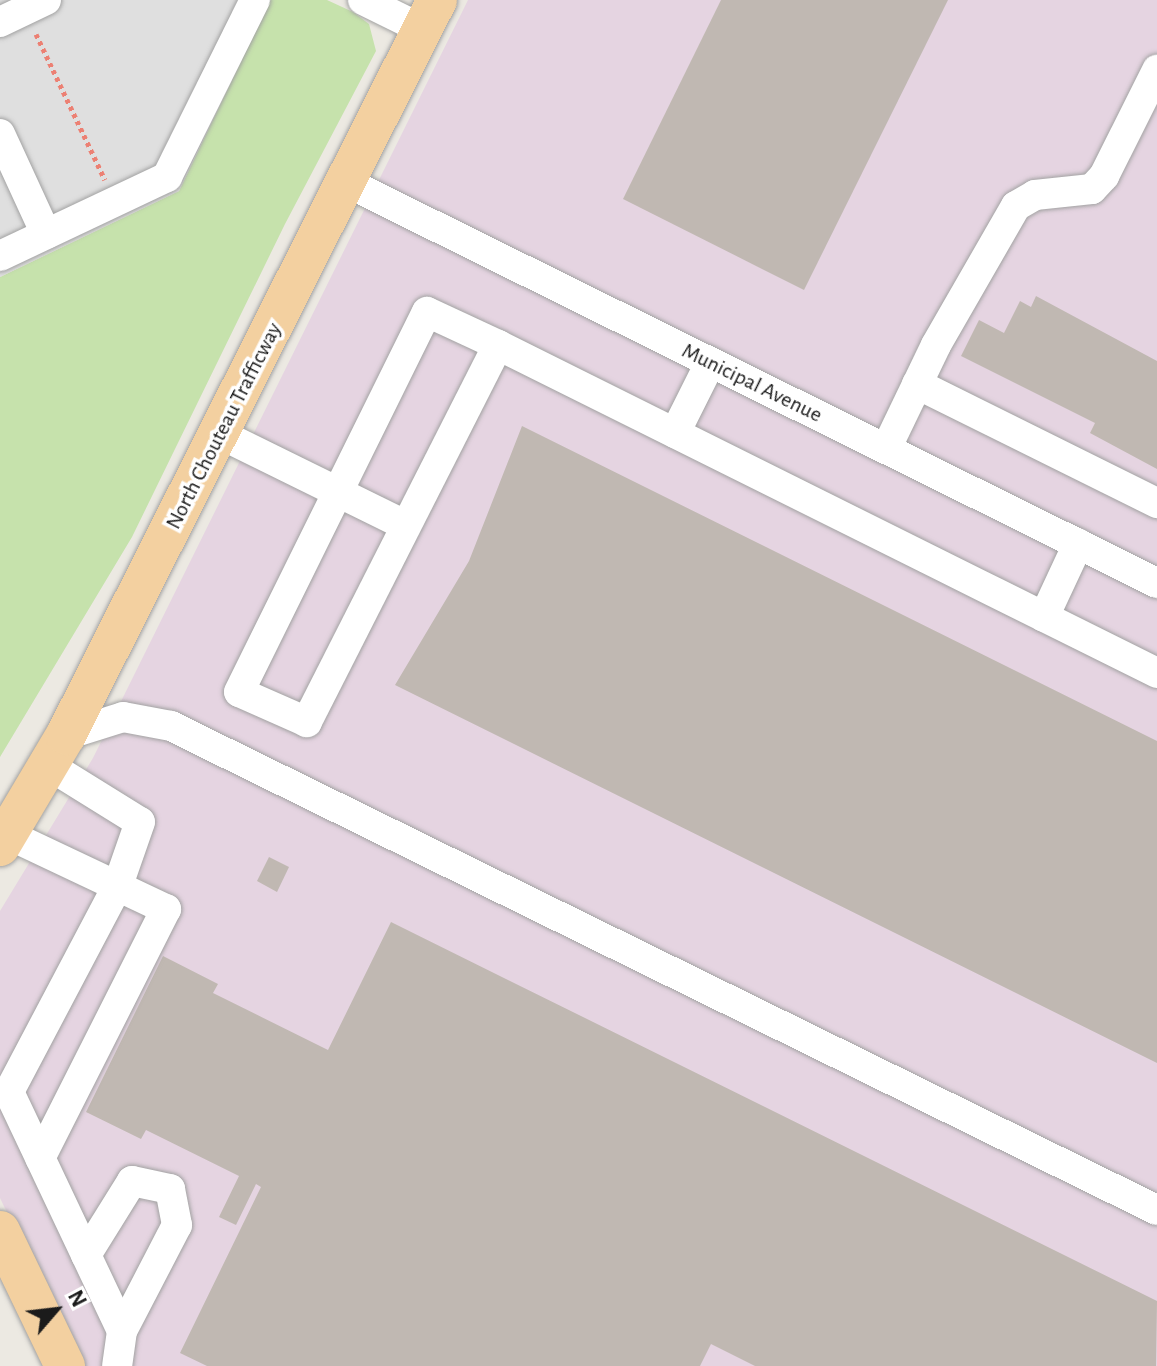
<!DOCTYPE html>
<style>
body{margin:0}
#map{position:relative;width:1157px;height:1366px;overflow:hidden;background:#ece9e2;font-family:"Alegreya Sans",sans-serif}
div>[style]{position:absolute}
.industrial>*{inset:0;background:#e5d4e1}
.grass>*{inset:0;background:#c6e2ac}
.parking>*{inset:0;background:#dfdfdf}
.building>*{inset:0;background:#c0b8b2}
.path>*{height:5px;margin-top:-2.5px;transform-origin:0;background:repeating-linear-gradient(90deg,#ec8073 0 4px,transparent 0 8px)}
.roads{filter:drop-shadow(0 0 2px #a2a2a2) drop-shadow(0 0 2px #a2a2a2)}
.minor>*{height:30px;margin:-15px;padding:0 15px;transform-origin:15px;border-radius:15px;background:#fff}
.major>*{height:40px;margin:-20px;padding:0 20px;transform-origin:20px;border-radius:20px;background:#f3d0a0}
span{translate:-50% -50%;white-space:nowrap;text-align:center;line-height:1.15;-webkit-text-stroke:7px #fff;paint-order:stroke}
.street-label{font-size:22px;color:#1b1b1b}
.north{position:absolute;left:16px;top:1270px;width:80px;height:80px;-webkit-text-stroke:6px #fff;paint-order:stroke;rotate:62deg;font-size:22px;font-weight:700;line-height:32px;text-align:center;color:#1b1b1b}
.north::after{content:'';display:block;margin:auto;width:28px;height:36px;background:#1b1b1b;clip-path:polygon(50% 0,100% 100%,50% 72%,0 100%)}
</style>
<div id="map">
<div class="industrial">
<div style="clip-path:polygon(468px 0,1157px 0,1157px 1366px,81px 1366px,0 1198px,0 911px,93px 758px)"></div>
</div>
<div class="grass">
<div style="clip-path:polygon(270px 0,327px 0,353px 12px,369px 24px,376px 51px,285px 224px,132px 537px,0 757px,0 277px,179px 191px)"></div>
</div>
<div class="parking">
<div style="clip-path:polygon(0 0,270px 0,179px 191px,0 277px)"></div>
</div>
<div class="building">
<div style="clip-path:polygon(721px 0,948px 0,804px 290px,623px 199px)"></div>
<div style="clip-path:polygon(1036px 296px,1157px 361px,1157px 469px,1090px 433px,1095px 423px,961px 356px,979px 320px,1004px 333px,1020px 301px,1031px 307px)"></div>
<div style="clip-path:polygon(522px 426px,1157px 741px,1157px 1063px,395px 685px,469px 561px)"></div>
<div style="clip-path:polygon(269px 857px,289px 867px,277px 892px,257px 881px)"></div>
<div style="clip-path:polygon(391px 922px,1157px 1301px,1156px 1366px,755px 1366px,711px 1344px,700px 1366px,207px 1366px,180px 1353px,261px 1187px,256px 1184px,236px 1225px,219px 1217px,239px 1176px,146px 1130px,141px 1139px,86px 1112px,163px 956px,218px 984px,213px 993px,328px 1050px)"></div>
</div>
<div class="path">
<div style="left:36px;top:34px;width:161px;rotate:64.7deg"></div>
</div>
<div class="roads">
<div class="minor">
<div style="left:363px;top:0;width:66px;rotate:26.2deg"></div>
<div style="left:0;top:22px;width:51px;rotate:-25.6deg"></div>
<div style="left:0;top:134px;width:110px;rotate:65.3deg"></div>
<div style="left:346px;top:182px;width:905px;rotate:26.31deg"></div>
<div style="left:0;top:256px;width:185px;rotate:-25.3deg"></div>
<div style="left:167px;top:177px;width:198px;rotate:-63.6deg"></div>
<div style="left:498px;top:345px;width:423px;rotate:116.9deg"></div>
<div style="left:307px;top:722px;width:74px;rotate:-156.2deg"></div>
<div style="left:239px;top:692px;width:424px;rotate:-63.7deg"></div>
<div style="left:427px;top:312px;width:78px;rotate:24.9deg"></div>
<div style="left:498px;top:345px;width:736px;rotate:26.46deg"></div>
<div style="left:917px;top:384px;width:268px;rotate:26.4deg"></div>
<div style="left:675px;top:433px;width:78px;rotate:-63.4deg"></div>
<div style="left:220px;top:434px;width:206px;rotate:26.2deg"></div>
<div style="left:886px;top:449px;width:115px;rotate:-64.3deg"></div>
<div style="left:936px;top:345px;width:160px;rotate:-60.1deg"></div>
<div style="left:1016px;top:206px;width:22px;rotate:-30deg"></div>
<div style="left:1035px;top:195px;width:57px;rotate:-6deg"></div>
<div style="left:1092px;top:189px;width:18px;rotate:-47deg"></div>
<div style="left:1104px;top:176px;width:119px;rotate:-63.4deg"></div>
<div style="left:1044px;top:617px;width:81px;rotate:-65deg"></div>
<div style="left:66px;top:735px;width:60px;rotate:-17.5deg"></div>
<div style="left:123px;top:717px;width:49px;rotate:10.6deg"></div>
<div style="left:171px;top:726px;width:1098px;rotate:26.15deg"></div>
<div style="left:48px;top:765px;width:108px;rotate:31.8deg"></div>
<div style="left:140px;top:822px;width:67px;rotate:109.2deg"></div>
<div style="left:118px;top:885px;width:234px;rotate:117.8deg"></div>
<div style="left:9px;top:1092px;width:264px;rotate:64.7deg"></div>
<div style="left:122px;top:1331px;width:35px;rotate:98deg"></div>
<div style="left:7px;top:834px;width:176px;rotate:25.3deg"></div>
<div style="left:166px;top:909px;width:279px;rotate:116.8deg"></div>
<div style="left:86px;top:1255px;width:87px;rotate:-58.1deg"></div>
<div style="left:132px;top:1181px;width:39px;rotate:12deg"></div>
<div style="left:170px;top:1189px;width:37px;rotate:79deg"></div>
<div style="left:177px;top:1225px;width:119px;rotate:117.4deg"></div>
</div>
<div class="major">
<div style="left:0;top:846px;width:129px;rotate:-59.3deg"></div>
<div style="left:66px;top:735px;width:823px;rotate:-63.22deg"></div>
<div style="left:0;top:1231px;width:150px;rotate:64.3deg"></div>
</div>
</div>
<div class="street-label">
<span style="left:752px;top:383px;rotate:26deg">Municipal Avenue</span>
<span style="left:224px;top:426px;rotate:-63deg">North Chouteau Trafficway</span>
</div>
<div class="north">N</div>
</div>
